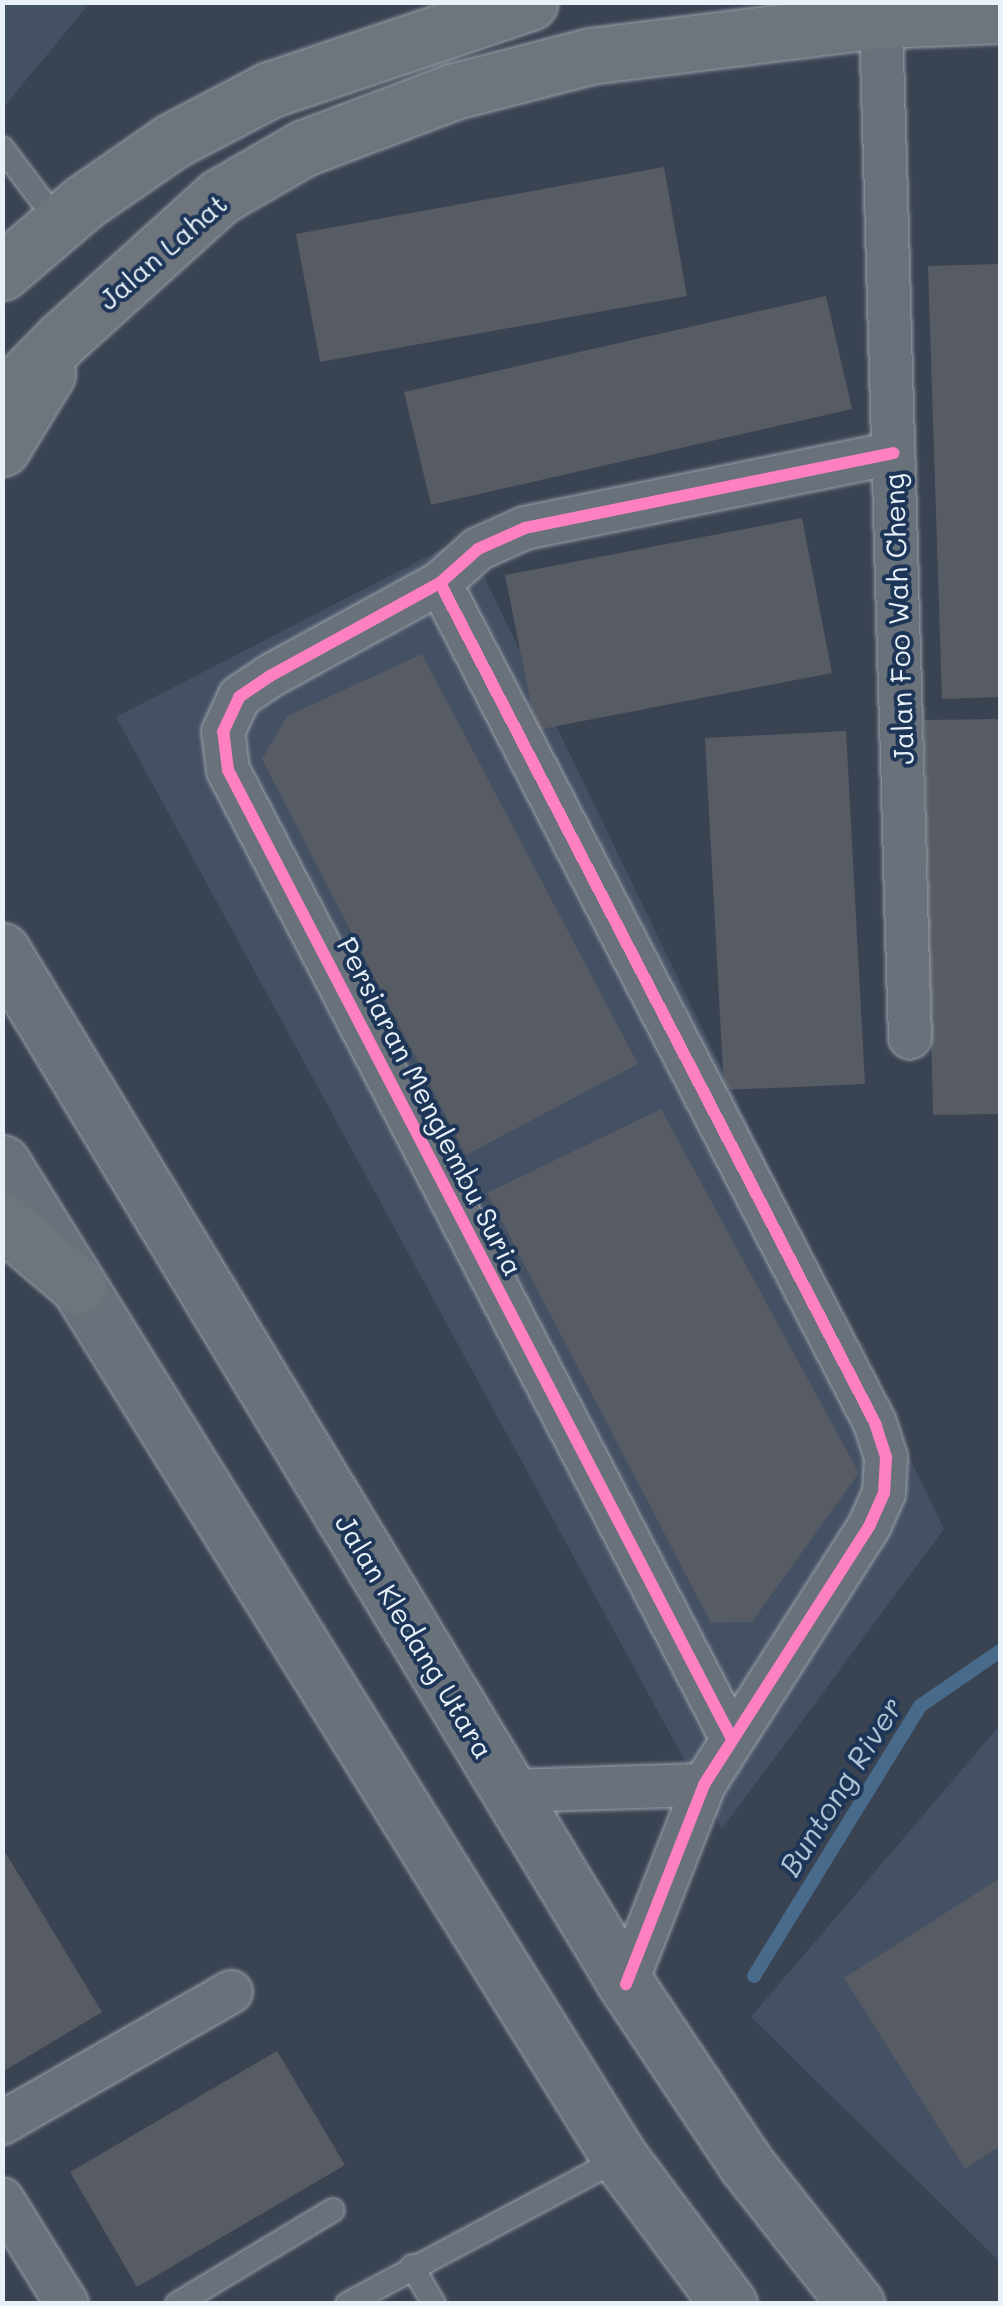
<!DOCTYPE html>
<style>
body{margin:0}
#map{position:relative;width:1003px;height:2306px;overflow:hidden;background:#3a4352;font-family:Mali,sans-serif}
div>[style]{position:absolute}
.built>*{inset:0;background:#445063}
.stream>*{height:14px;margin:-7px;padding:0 7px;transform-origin:7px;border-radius:7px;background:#486a8b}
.building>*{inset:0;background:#575b63}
.roads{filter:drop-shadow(0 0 2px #9ca2ab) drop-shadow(0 0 2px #9ca2ab)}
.lane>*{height:22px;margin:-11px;padding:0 11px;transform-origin:11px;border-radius:11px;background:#69717b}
.street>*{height:42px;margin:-21px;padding:0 21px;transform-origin:21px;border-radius:21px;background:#69717b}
.secondary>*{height:55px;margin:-27.5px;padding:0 27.5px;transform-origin:27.5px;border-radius:27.5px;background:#69717b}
.primary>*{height:55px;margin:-27.5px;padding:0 27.5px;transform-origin:27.5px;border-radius:27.5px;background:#6e757d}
.cycleway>*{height:12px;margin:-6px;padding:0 6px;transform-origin:6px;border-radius:6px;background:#ff80c0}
span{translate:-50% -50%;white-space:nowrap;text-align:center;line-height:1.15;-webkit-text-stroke:8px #1d3557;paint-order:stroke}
.street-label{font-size:28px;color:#e8f1f8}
.water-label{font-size:30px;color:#b0c3d4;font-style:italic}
.frame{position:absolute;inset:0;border:5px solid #e8f1f8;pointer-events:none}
</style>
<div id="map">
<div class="built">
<div style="clip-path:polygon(3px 2px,90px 3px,3px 108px,2px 3px)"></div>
<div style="clip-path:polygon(465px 537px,944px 1529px,722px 1829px,116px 717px)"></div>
<div style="clip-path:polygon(1000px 1725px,1000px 2262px,751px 2017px)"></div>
</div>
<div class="stream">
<div style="left:754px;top:1976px;width:317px;rotate:-58.4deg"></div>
<div style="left:920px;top:1706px;width:97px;rotate:-34.5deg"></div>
</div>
<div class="building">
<div style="clip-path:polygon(664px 167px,687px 296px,320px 362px,296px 234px)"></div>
<div style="clip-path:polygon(1000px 264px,1000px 697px,942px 699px,928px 266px)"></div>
<div style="clip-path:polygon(826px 296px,852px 409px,431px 505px,404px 392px)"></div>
<div style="clip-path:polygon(802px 518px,832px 673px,536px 730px,505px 575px)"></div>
<div style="clip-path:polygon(422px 654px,638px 1064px,466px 1155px,262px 759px,287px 716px)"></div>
<div style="clip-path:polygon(1000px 719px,1000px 1114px,933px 1115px,924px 720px)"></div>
<div style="clip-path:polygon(846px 731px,865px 1084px,724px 1090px,705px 738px)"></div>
<div style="clip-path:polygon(661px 1109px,859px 1473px,752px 1622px,711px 1623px,487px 1193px)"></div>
<div style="clip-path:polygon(2px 1847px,102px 2012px,4px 2071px,2px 2069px)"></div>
<div style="clip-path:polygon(1000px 1878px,1000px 2146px,965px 2169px,844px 1978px)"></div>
<div style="clip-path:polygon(277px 2051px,345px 2165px,137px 2287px,70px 2172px)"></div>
</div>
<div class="roads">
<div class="lane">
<div style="left:2px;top:148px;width:94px;rotate:52.8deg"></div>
<div style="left:412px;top:2266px;width:44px;rotate:59.9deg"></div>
<div style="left:177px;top:2304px;width:182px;rotate:-31.1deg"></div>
<div style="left:347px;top:2304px;width:310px;rotate:-28.1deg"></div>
</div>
<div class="street">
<div style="left:881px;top:20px;width:1018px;rotate:88.37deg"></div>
<div style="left:440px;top:583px;width:946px;rotate:62.62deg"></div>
<div style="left:875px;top:1423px;width:36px;rotate:72deg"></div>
<div style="left:886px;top:1457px;width:36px;rotate:93deg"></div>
<div style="left:884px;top:1493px;width:35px;rotate:114deg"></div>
<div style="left:870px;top:1525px;width:308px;rotate:122.6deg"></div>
<div style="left:704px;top:1785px;width:214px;rotate:111.4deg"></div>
<div style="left:732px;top:1739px;width:1092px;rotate:-117.48deg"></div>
<div style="left:228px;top:770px;width:38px;rotate:-97deg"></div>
<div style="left:223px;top:732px;width:38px;rotate:-65deg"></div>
<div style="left:239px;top:697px;width:37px;rotate:-34deg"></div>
<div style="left:270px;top:676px;width:194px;rotate:-28.7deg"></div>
<div style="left:440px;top:583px;width:51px;rotate:-41.8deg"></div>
<div style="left:478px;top:549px;width:51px;rotate:-24.1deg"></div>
<div style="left:525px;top:528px;width:376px;rotate:-11.5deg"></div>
<div style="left:508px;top:1791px;width:196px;rotate:-1.8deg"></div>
<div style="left:2px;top:2123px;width:264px;rotate:-29.8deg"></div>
<div style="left:2px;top:2199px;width:123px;rotate:58.2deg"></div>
</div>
<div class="secondary">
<div style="left:2px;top:951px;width:1207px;rotate:58.87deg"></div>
<div style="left:626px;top:1984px;width:216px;rotate:56.3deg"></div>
<div style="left:746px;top:2164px;width:178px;rotate:51.8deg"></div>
<div style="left:2px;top:1163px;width:1171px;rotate:58.16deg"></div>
<div style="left:620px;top:2158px;width:182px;rotate:53.3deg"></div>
</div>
<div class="primary">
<div style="left:2px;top:272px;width:108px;rotate:-40.5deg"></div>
<div style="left:84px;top:202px;width:107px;rotate:-34.7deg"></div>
<div style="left:172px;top:141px;width:110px;rotate:-27.7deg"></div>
<div style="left:269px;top:90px;width:275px;rotate:-18.6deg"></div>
<div style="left:2px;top:400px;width:86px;rotate:-45.5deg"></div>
<div style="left:62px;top:339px;width:212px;rotate:-42.1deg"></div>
<div style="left:219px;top:197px;width:98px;rotate:-30deg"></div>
<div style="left:304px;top:148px;width:161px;rotate:-20.7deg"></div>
<div style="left:455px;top:91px;width:139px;rotate:-14.5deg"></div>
<div style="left:590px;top:56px;width:293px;rotate:-7.1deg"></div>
<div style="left:881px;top:20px;width:119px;rotate:-2.4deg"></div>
<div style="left:2px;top:448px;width:87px;rotate:-58.7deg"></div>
<div style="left:2px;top:1221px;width:100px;rotate:40.5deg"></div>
</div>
</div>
<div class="cycleway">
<div style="left:440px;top:583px;width:946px;rotate:62.62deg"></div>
<div style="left:875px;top:1423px;width:36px;rotate:72deg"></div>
<div style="left:886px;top:1457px;width:36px;rotate:93deg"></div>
<div style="left:884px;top:1493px;width:35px;rotate:114deg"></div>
<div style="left:870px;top:1525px;width:308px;rotate:122.6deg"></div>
<div style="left:704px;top:1785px;width:214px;rotate:111.4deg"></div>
<div style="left:732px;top:1739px;width:1092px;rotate:-117.48deg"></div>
<div style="left:228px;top:770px;width:38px;rotate:-97deg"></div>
<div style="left:223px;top:732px;width:38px;rotate:-65deg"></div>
<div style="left:239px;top:697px;width:37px;rotate:-34deg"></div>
<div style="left:270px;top:676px;width:194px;rotate:-28.7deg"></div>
<div style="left:440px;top:583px;width:51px;rotate:-41.8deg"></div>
<div style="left:478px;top:549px;width:51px;rotate:-24.1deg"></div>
<div style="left:525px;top:528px;width:376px;rotate:-11.5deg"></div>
</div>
<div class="street-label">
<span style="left:162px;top:251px;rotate:-41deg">Jalan Lahat</span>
<span style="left:898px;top:619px;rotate:-92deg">Jalan Foo Wah Cheng</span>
<span style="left:431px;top:1106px;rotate:63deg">Persiaran Menglembu Suria</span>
<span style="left:415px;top:1636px;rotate:59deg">Jalan Kledang Utara</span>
</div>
<div class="water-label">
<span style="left:840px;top:1786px;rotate:-58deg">Buntong River</span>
</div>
<div class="frame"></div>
</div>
